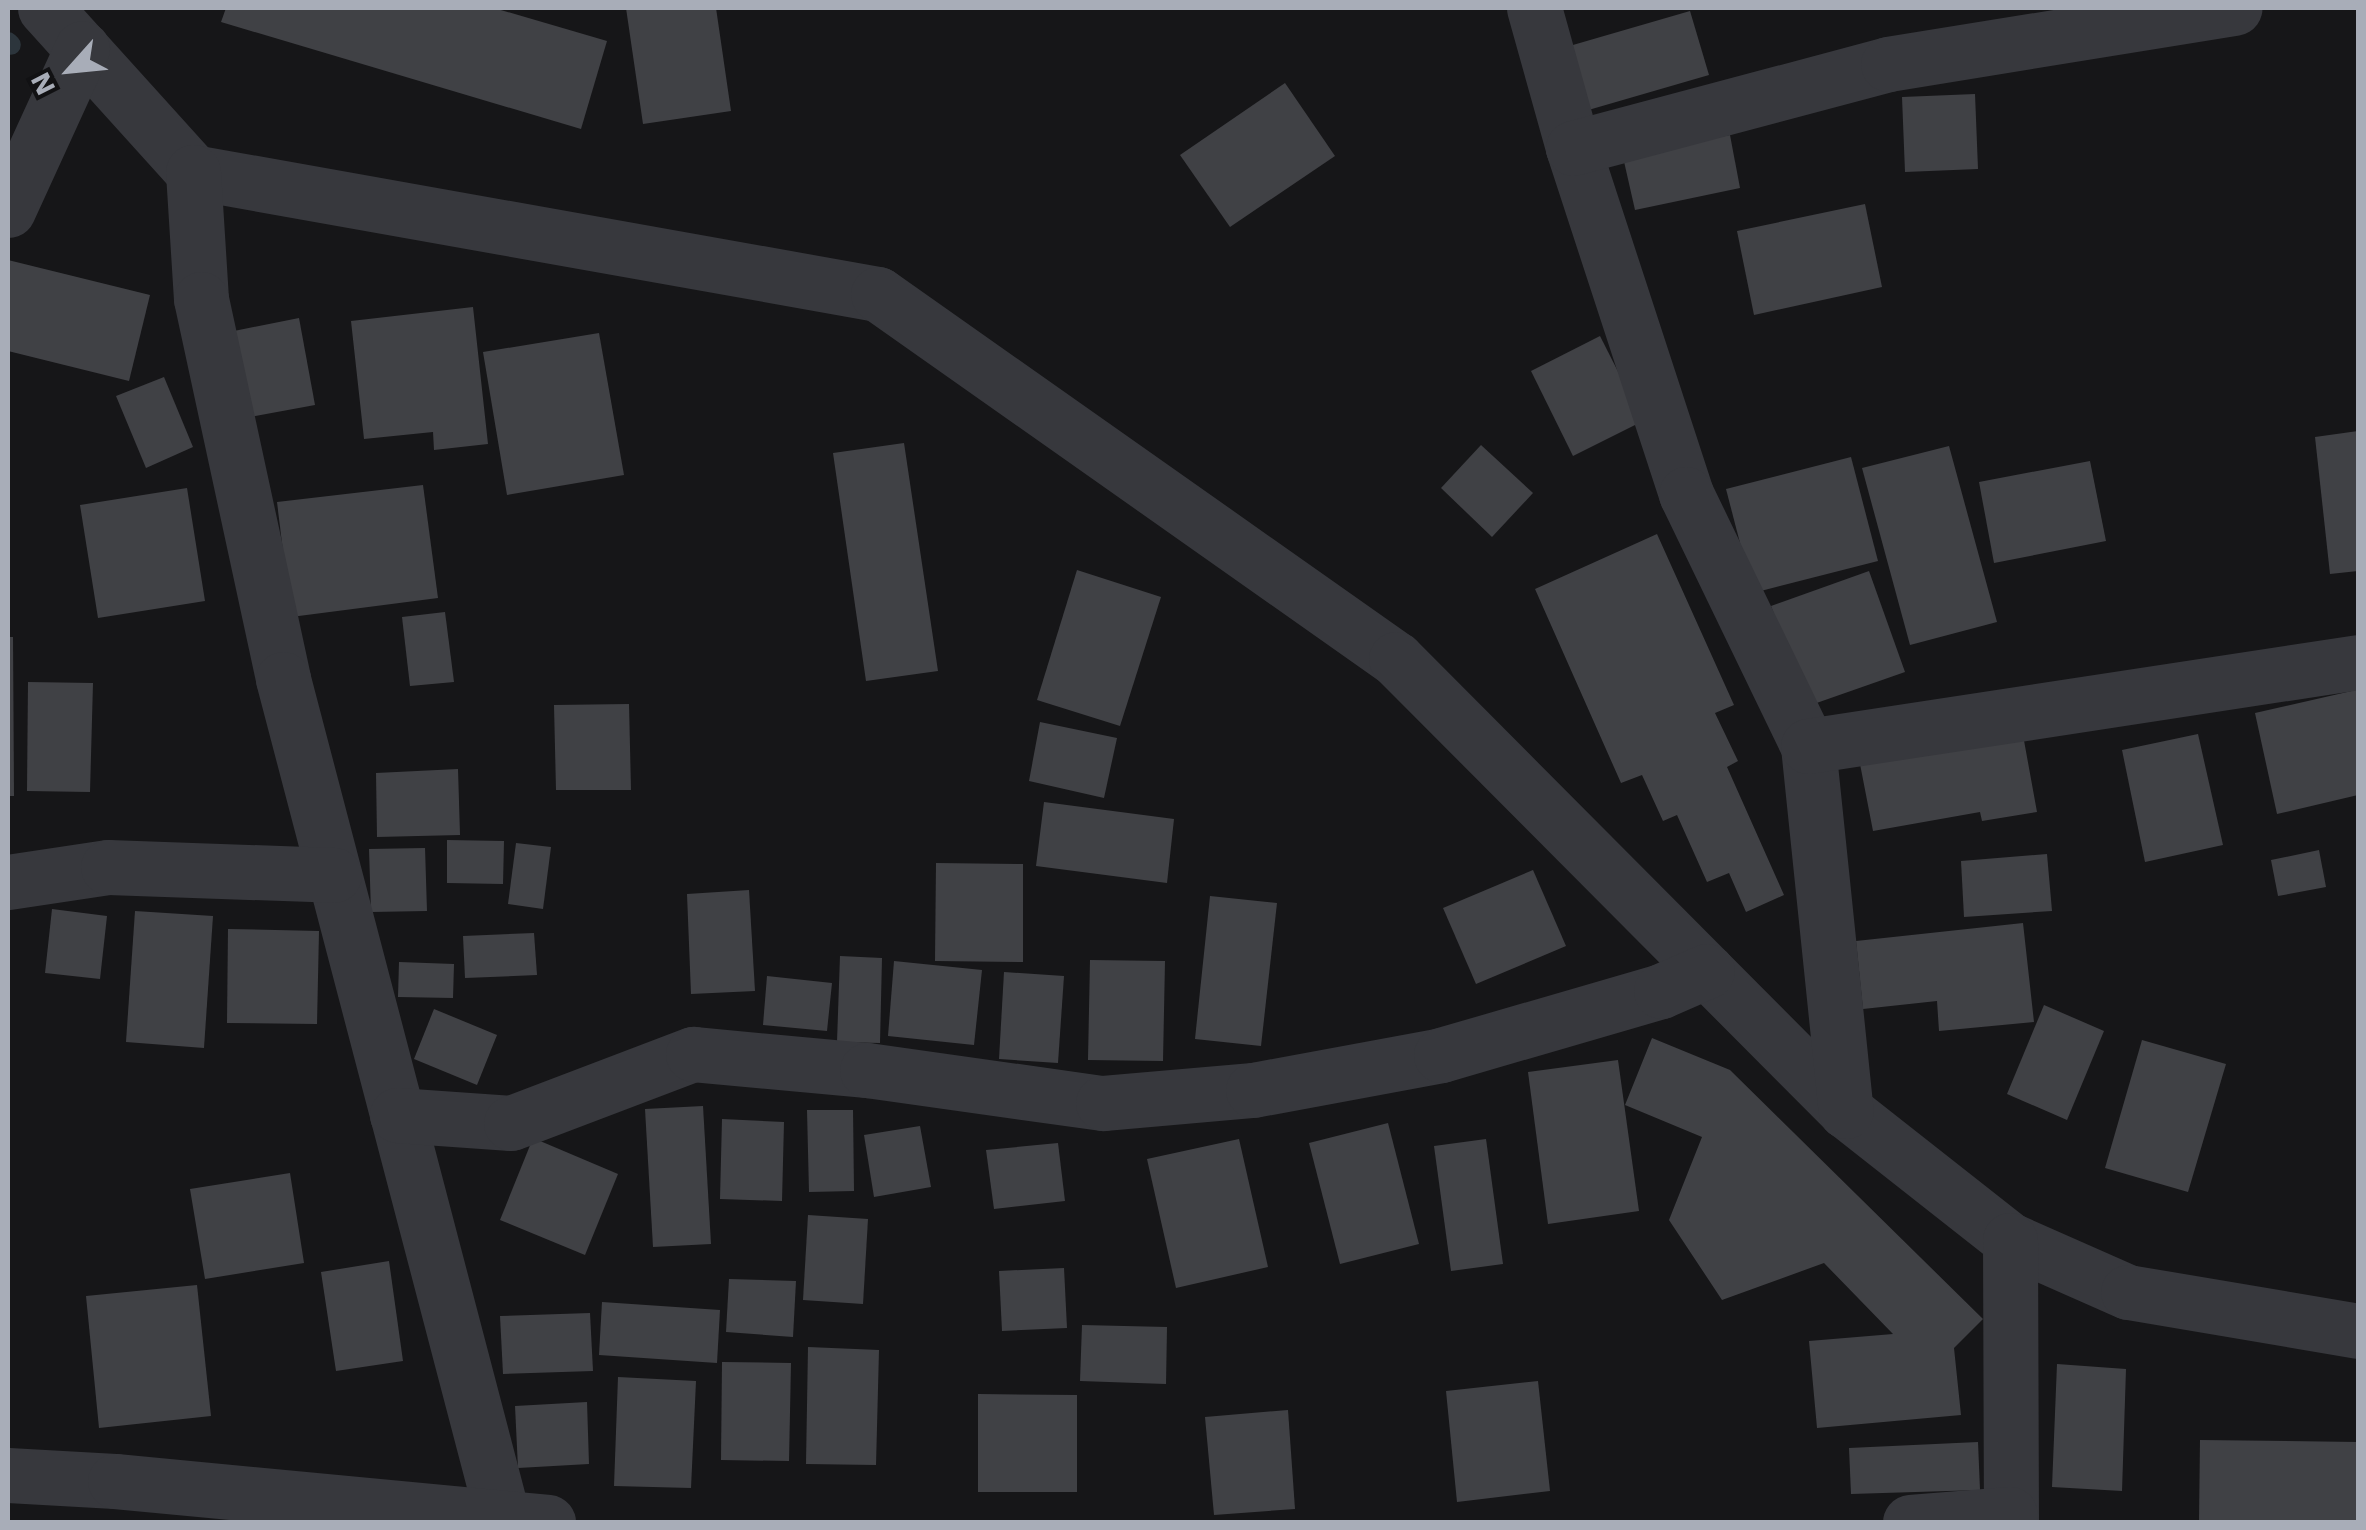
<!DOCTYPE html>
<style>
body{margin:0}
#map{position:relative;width:2366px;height:1530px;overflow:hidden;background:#161618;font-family:"Work Sans",sans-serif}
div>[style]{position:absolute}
.stream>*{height:20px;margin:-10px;padding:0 10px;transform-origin:10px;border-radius:10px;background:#2c353c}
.building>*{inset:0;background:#404145}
.minor>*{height:55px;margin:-27.5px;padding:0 27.5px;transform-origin:27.5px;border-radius:27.5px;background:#37383d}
span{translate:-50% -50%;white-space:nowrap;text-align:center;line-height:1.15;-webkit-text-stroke:10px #111113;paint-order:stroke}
.frame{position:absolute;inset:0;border:10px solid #a8adb8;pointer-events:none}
.north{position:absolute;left:20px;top:20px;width:100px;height:100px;-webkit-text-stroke:8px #111113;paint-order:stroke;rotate:243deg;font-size:28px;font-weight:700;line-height:40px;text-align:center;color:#a8adb8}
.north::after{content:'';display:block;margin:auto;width:35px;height:45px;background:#a8adb8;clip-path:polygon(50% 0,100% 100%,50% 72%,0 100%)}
</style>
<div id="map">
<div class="stream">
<div style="left:8px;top:42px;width:4px;rotate:45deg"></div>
</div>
<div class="building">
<div style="clip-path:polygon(226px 8px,494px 8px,607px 41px,581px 129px,221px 22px)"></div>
<div style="clip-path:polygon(626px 8px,716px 8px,731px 111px,643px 124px)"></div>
<div style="clip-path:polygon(1690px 11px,1709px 75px,1585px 111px,1566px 47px)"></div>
<div style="clip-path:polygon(1285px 83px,1335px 156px,1230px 227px,1180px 155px)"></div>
<div style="clip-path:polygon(1975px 94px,1978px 169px,1905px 172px,1902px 97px)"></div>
<div style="clip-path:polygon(1730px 135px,1740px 188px,1635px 210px,1623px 157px)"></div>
<div style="clip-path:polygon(1865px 204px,1882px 287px,1754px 315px,1737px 231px)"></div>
<div style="clip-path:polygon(8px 260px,150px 295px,129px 381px,8px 351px)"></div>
<div style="clip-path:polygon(473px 307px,488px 444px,434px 450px,433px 432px,364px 439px,351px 321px)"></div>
<div style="clip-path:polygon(299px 318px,315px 405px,250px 417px,234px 331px)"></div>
<div style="clip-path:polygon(599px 333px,624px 475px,507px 495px,483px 352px)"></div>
<div style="clip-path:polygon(1600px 336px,1643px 421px,1573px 456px,1531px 371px)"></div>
<div style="clip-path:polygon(164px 377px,193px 447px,146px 468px,116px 396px)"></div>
<div style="clip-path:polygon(2358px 431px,2358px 571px,2330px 574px,2315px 437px)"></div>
<div style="clip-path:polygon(904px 443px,938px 671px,866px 681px,833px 453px)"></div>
<div style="clip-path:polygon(1481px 445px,1533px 493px,1492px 537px,1441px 488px)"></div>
<div style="clip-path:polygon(1949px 446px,1997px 622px,1910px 645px,1862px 468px)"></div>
<div style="clip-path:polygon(1851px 457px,1878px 561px,1753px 593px,1726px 489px)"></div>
<div style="clip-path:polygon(2090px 461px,2106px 541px,1994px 563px,1979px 482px)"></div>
<div style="clip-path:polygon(423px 485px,438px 598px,291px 617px,277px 502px)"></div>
<div style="clip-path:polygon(187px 488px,205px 601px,98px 618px,80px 505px)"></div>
<div style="clip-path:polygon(1657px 534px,1734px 705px,1715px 713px,1738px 761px,1727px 767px,1784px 895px,1746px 912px,1729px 873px,1707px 882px,1677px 815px,1663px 821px,1642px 775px,1621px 783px,1535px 589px)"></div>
<div style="clip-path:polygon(1077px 570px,1161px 597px,1120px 726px,1037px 700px)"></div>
<div style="clip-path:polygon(1869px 571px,1905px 672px,1808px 706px,1771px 606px)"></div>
<div style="clip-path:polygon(445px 612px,454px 682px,410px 686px,402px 617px)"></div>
<div style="clip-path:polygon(8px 637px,13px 637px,14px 796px,8px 796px)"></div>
<div style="clip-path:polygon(28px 682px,93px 683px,90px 792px,27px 791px)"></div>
<div style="clip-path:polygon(2356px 690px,2358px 795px,2277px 814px,2255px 713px)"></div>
<div style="clip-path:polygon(629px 704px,631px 790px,556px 790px,554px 705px)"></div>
<div style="clip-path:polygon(1040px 722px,1117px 738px,1104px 798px,1029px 781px)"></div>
<div style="clip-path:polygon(2198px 734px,2223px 845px,2145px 862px,2122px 750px)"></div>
<div style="clip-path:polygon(2023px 735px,2037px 812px,1982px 821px,1980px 812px,1873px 831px,1860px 764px)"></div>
<div style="clip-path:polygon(458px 769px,460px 835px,377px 837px,376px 773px)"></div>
<div style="clip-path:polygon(1044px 802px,1174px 819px,1167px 883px,1036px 866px)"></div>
<div style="clip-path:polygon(447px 840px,504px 841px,503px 884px,447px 883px)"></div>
<div style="clip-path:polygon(516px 843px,551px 847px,543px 909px,508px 904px)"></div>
<div style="clip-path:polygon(425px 848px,427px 911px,371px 912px,369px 849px)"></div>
<div style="clip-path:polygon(2319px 850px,2326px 887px,2278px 896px,2271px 860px)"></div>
<div style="clip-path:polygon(2047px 854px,2052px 911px,1964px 917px,1961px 861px)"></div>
<div style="clip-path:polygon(936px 863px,1023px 864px,1023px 962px,935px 961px)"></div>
<div style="clip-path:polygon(1533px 870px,1566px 946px,1476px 984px,1443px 908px)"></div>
<div style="clip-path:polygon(749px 890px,755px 991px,691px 994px,687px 894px)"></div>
<div style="clip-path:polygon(1210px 896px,1277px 903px,1261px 1046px,1195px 1039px)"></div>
<div style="clip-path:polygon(52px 909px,107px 916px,100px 979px,45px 973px)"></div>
<div style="clip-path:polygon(135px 911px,213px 916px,204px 1048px,126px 1042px)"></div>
<div style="clip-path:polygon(2023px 923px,2034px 1022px,1939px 1031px,1937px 1001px,1863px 1009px,1856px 941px)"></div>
<div style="clip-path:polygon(228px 929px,319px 931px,317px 1024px,227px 1023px)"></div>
<div style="clip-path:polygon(534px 933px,537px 975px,465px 978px,463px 936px)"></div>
<div style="clip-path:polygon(840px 956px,882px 958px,880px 1043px,837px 1042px)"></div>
<div style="clip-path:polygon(1090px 960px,1165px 961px,1163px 1061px,1088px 1060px)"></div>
<div style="clip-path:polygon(894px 961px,982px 970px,974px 1045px,888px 1036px)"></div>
<div style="clip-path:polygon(399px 962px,454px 964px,453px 998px,398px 997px)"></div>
<div style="clip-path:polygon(1004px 972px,1064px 976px,1058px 1063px,999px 1059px)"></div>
<div style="clip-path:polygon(767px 976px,832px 983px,827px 1031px,763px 1025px)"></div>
<div style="clip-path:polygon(2044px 1005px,2104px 1031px,2067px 1120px,2007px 1094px)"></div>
<div style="clip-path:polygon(434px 1009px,497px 1035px,477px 1085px,414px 1059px)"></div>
<div style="clip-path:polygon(1652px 1038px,1730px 1070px,1983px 1319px,1954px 1348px,1961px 1415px,1817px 1428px,1809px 1341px,1893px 1334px,1824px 1263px,1722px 1300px,1669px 1220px,1702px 1137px,1625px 1105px)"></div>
<div style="clip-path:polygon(2142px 1040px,2226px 1064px,2188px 1192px,2105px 1168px)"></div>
<div style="clip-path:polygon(1618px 1060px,1639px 1211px,1548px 1224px,1528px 1072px)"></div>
<div style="clip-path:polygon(703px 1106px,711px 1244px,653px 1247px,645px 1109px)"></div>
<div style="clip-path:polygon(807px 1110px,853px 1110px,854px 1191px,809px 1192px)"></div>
<div style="clip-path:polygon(722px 1119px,784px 1122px,782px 1201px,720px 1199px)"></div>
<div style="clip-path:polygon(1388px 1123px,1419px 1244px,1340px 1264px,1309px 1143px)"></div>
<div style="clip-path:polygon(920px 1126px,931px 1187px,874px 1197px,864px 1135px)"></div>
<div style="clip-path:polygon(533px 1138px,618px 1174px,585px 1255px,500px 1220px)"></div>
<div style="clip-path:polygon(1239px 1139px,1268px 1267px,1176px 1288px,1147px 1159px)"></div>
<div style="clip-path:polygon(1486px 1139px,1503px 1264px,1451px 1271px,1434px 1146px)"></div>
<div style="clip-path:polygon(1058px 1143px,1065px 1201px,994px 1209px,986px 1150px)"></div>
<div style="clip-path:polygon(290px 1173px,304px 1263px,205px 1279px,190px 1189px)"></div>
<div style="clip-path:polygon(808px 1215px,868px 1219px,863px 1304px,803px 1300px)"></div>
<div style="clip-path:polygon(389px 1261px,403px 1361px,336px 1371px,321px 1272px)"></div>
<div style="clip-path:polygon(1064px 1268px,1067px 1328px,1002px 1331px,999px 1271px)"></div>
<div style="clip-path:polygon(729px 1279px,796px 1281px,793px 1337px,726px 1332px)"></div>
<div style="clip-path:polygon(197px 1285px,211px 1416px,99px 1428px,86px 1296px)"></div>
<div style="clip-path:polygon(602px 1302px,720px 1310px,717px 1363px,599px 1355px)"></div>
<div style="clip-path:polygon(590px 1313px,593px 1371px,503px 1374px,500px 1316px)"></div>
<div style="clip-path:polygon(1082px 1325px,1167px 1327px,1166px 1384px,1080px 1381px)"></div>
<div style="clip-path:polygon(808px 1347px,879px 1350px,876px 1465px,806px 1464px)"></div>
<div style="clip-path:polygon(722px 1362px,791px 1363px,789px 1461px,721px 1460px)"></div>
<div style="clip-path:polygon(2057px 1364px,2126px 1369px,2122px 1491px,2052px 1487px)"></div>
<div style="clip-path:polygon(618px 1377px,696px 1381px,691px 1488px,614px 1486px)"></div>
<div style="clip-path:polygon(1538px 1381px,1550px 1491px,1457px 1502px,1446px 1391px)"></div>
<div style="clip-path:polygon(978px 1394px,1077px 1395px,1077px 1492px,978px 1492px)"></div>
<div style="clip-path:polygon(587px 1402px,589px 1464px,518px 1468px,515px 1406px)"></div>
<div style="clip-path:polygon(1288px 1410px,1295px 1509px,1214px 1515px,1205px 1417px)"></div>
<div style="clip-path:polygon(2200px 1440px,2358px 1442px,2358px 1522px,2199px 1522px)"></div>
<div style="clip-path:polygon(1978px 1442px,1980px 1490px,1851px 1494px,1849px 1448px)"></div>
</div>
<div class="minor">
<div style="left:45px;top:8px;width:221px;rotate:47.9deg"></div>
<div style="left:193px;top:172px;width:696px;rotate:10.1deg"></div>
<div style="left:878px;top:294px;width:634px;rotate:35.17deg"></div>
<div style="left:1396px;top:659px;width:638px;rotate:45.13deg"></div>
<div style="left:1846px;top:1111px;width:209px;rotate:38.2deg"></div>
<div style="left:2010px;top:1240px;width:129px;rotate:23.8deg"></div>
<div style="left:2128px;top:1292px;width:233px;rotate:9.6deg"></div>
<div style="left:1534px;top:8px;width:145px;rotate:74.4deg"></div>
<div style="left:1573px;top:148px;width:364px;rotate:71.9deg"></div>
<div style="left:1686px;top:494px;width:280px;rotate:64.2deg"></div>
<div style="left:1808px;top:746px;width:367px;rotate:84.1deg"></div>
<div style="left:1573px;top:148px;width:326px;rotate:-14.9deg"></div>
<div style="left:1888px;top:64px;width:351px;rotate:-9.2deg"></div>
<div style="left:193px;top:172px;width:127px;rotate:86.4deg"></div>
<div style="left:201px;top:299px;width:389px;rotate:77.8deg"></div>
<div style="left:283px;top:679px;width:867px;rotate:75.31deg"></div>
<div style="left:8px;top:210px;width:178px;rotate:-65.4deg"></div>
<div style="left:1808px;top:746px;width:556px;rotate:-8.68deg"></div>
<div style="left:8px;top:882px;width:101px;rotate:-8.5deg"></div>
<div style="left:108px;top:867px;width:226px;rotate:2deg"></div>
<div style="left:397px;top:1115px;width:114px;rotate:4deg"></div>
<div style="left:511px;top:1123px;width:195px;rotate:-20.8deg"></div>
<div style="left:693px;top:1054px;width:175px;rotate:5.3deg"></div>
<div style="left:867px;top:1070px;width:238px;rotate:8deg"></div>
<div style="left:1103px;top:1103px;width:151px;rotate:-5deg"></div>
<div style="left:1253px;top:1090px;width:191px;rotate:-10.5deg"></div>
<div style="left:1441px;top:1055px;width:229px;rotate:-16.2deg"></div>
<div style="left:1661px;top:991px;width:50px;rotate:-23.5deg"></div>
<div style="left:2010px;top:1240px;width:282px;rotate:89.8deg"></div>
<div style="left:8px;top:1475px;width:107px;rotate:3.2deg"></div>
<div style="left:115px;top:1481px;width:435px;rotate:5.4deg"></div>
<div style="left:1910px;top:1522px;width:100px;rotate:-4.6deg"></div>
</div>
<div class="frame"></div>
<div class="north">N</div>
</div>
